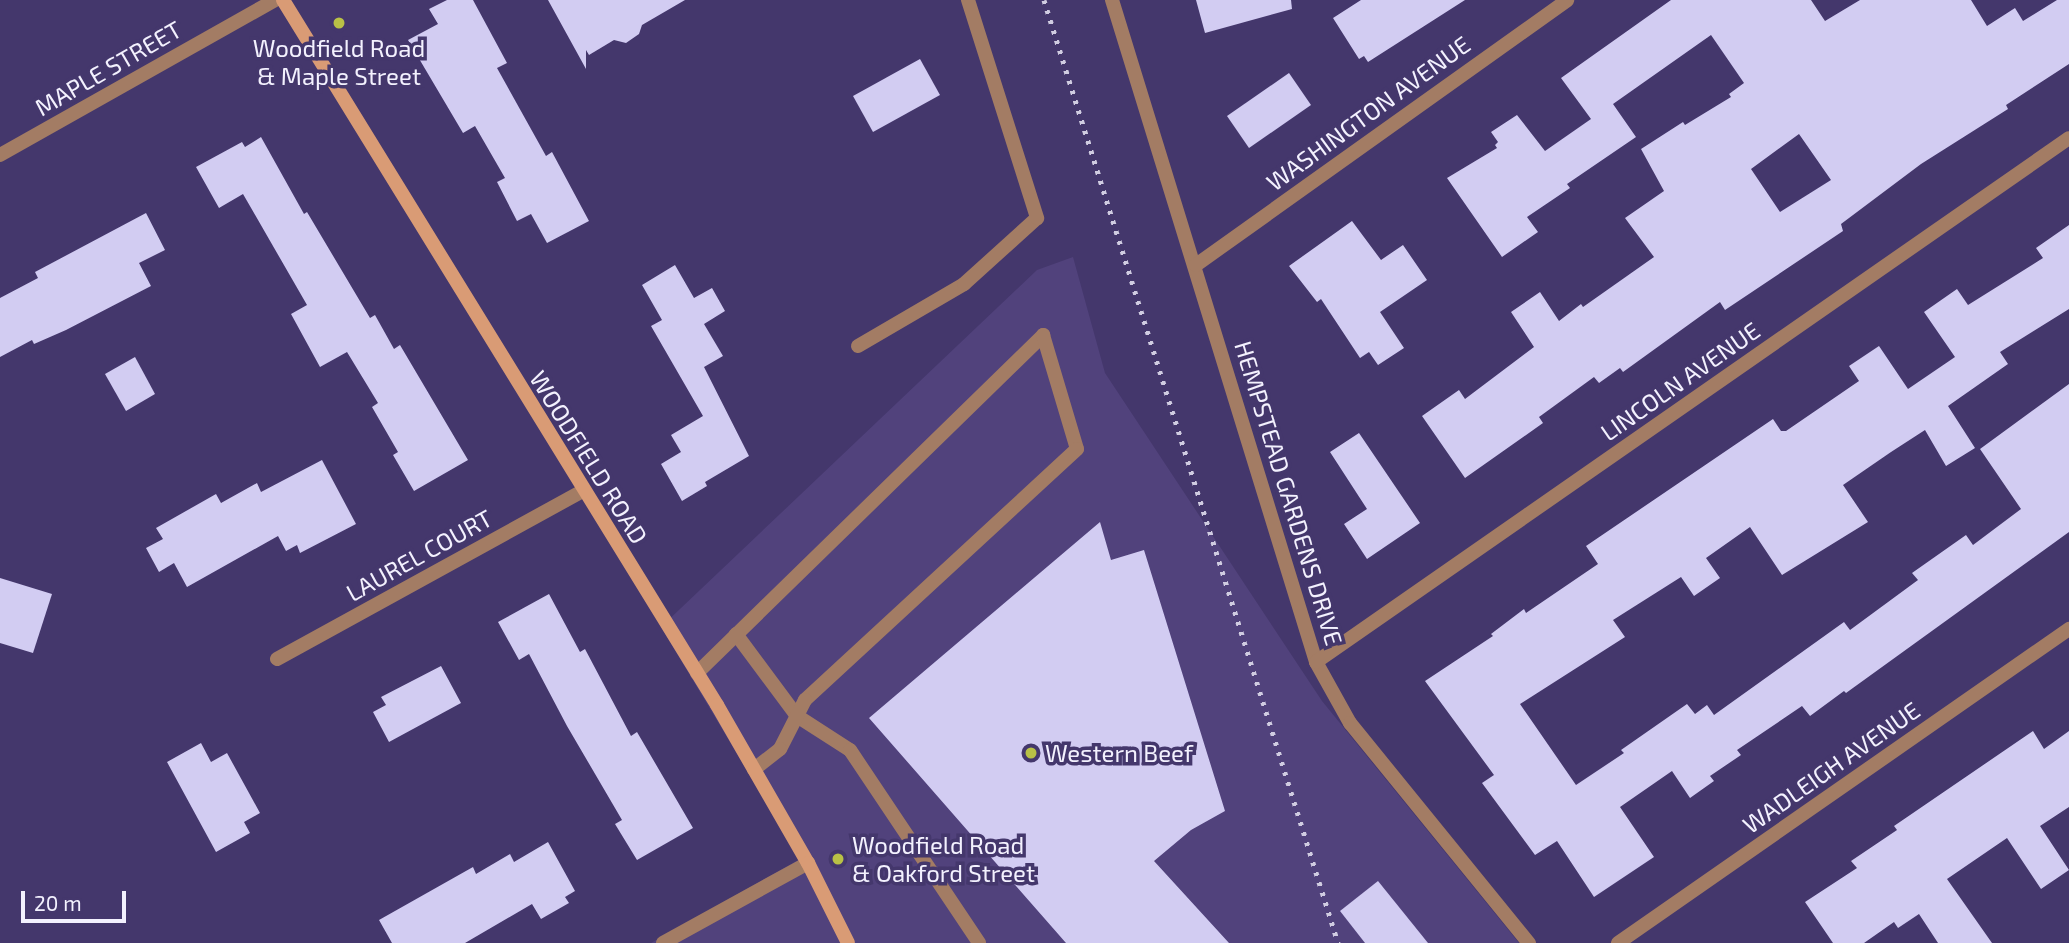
<!DOCTYPE html>
<style>
body{margin:0}
#map{position:relative;width:2069px;height:943px;overflow:hidden;background:#44376c;font-family:"Exo 2",sans-serif}
div>[style]{position:absolute}
.built>*{inset:0;background:#51427c}
.building>*{inset:0;background:#d2ccf2}
.service>*{height:14px;margin:-7px;padding:0 7px;transform-origin:7px;border-radius:7px;background:#a37c64}
.minor>*{height:14px;margin:-7px;padding:0 7px;transform-origin:7px;border-radius:7px;background:#a37c64}
.secondary>*{height:14px;margin:-7px;padding:0 7px;transform-origin:7px;border-radius:7px;background:#d99b75}
.rail>*{height:5px;margin-top:-2.5px;transform-origin:0;background:repeating-linear-gradient(90deg,#d0cce1 0 3.5px,transparent 0 10.5px)}
.dots>*{width:19px;height:19px;translate:-50% -50%;box-sizing:border-box;border:4px solid #44376c;border-radius:50%}
span{translate:-50% -50%;white-space:nowrap;text-align:center;line-height:1.15;-webkit-text-stroke:7px #44376c;paint-order:stroke}
.poi-label{font-size:24px;color:#f3f1fe}
.left{translate:0 -50%;text-align:left}
.street-label{font-size:24px;color:#f3f1fe}
.scale{position:absolute;left:21px;top:891px;width:105px;height:32px;box-sizing:border-box;border:4px solid #f3f1fe;border-top:0;padding-left:9px;font-size:21px;line-height:24px;white-space:nowrap;color:#f3f1fe;-webkit-text-stroke:5px #44376c;paint-order:stroke}
</style>
<div id="map">
<div class="built">
<div style="clip-path:polygon(1073px 257px,1105px 373px,1322px 701px,1519px 943px,651px 943px,800px 859px,661px 627px,1037px 270px)"></div>
</div>
<div class="building">
<div style="clip-path:polygon(447px 0,473px 0,507px 63px,497px 68px,546px 156px,552px 152px,589px 221px,547px 243px,531px 214px,517px 221px,497px 182px,505px 178px,475px 126px,463px 133px,408px 40px,438px 24px,429px 9px)"></div>
<div style="clip-path:polygon(548px 0,685px 0,642px 25px,639px 34px,626px 43px,614px 40px,589px 55px,586px 50px,586px 69px)"></div>
<div style="clip-path:polygon(1196px 0,1291px 0,1292px 9px,1205px 33px)"></div>
<div style="clip-path:polygon(1361px 0,1465px 0,1368px 62px,1364px 56px,1359px 59px,1333px 18px)"></div>
<div style="clip-path:polygon(evenodd,1671px 0,1811px 0,1825px 21px,1860px 0,1971px 0,1987px 26px,2015px 8px,2023px 21px,2057px 0,2069px 0,2069px 64px,2006px 105px,2008px 109px,1921px 164px,1841px 224px,1843px 231px,1725px 310px,1720px 302px,1623px 372px,1620px 368px,1599px 383px,1594px 377px,1539px 417px,1543px 423px,1465px 478px,1422px 416px,1459px 390px,1465px 399px,1534px 347px,1511px 312px,1540px 292px,1559px 321px,1581px 304px,1583px 307px,1654px 257px,1625px 218px,1664px 191px,1641px 149px,1683px 122px,1685px 125px,1731px 97px,1729px 94px,1744px 83px,1711px 35px,1613px 104px,1636px 137px,1567px 184px,1570px 188px,1527px 217px,1538px 232px,1502px 257px,1447px 178px,1497px 148px,1495px 145px,1498px 142px,1491px 132px,1517px 115px,1545px 151px,1591px 119px,1561px 78px,1671px 0,1799px 134px,1831px 180px,1780px 212px,1751px 169px,1799px 134px)"></div>
<div style="clip-path:polygon(920px 59px,940px 95px,873px 132px,853px 96px)"></div>
<div style="clip-path:polygon(1289px 73px,1311px 105px,1249px 148px,1227px 116px)"></div>
<div style="clip-path:polygon(261px 137px,304px 214px,307px 212px,370px 318px,375px 315px,394px 349px,400px 345px,468px 460px,414px 491px,393px 455px,398px 452px,372px 407px,378px 403px,347px 352px,320px 367px,291px 314px,307px 305px,243px 194px,219px 208px,196px 167px,242px 142px,245px 147px)"></div>
<div style="clip-path:polygon(146px 213px,165px 250px,139px 263px,151px 286px,66px 330px,34px 344px,32px 340px,0 357px,0 298px,38px 278px,35px 272px)"></div>
<div style="clip-path:polygon(1352px 221px,1381px 260px,1403px 245px,1427px 280px,1380px 312px,1404px 348px,1378px 365px,1369px 352px,1360px 358px,1321px 299px,1317px 302px,1289px 266px)"></div>
<div style="clip-path:polygon(2069px 225px,2069px 309px,2000px 352px,2008px 364px,1948px 406px,1975px 448px,1946px 466px,1925px 430px,1891px 452px,1843px 485px,1868px 522px,1782px 575px,1750px 527px,1706px 558px,1720px 578px,1694px 596px,1681px 577px,1613px 620px,1625px 637px,1520px 704px,1576px 785px,1624px 753px,1621px 750px,1687px 704px,1695px 714px,1707px 705px,1714px 715px,1844px 622px,1850px 630px,1918px 580px,1912px 573px,1966px 535px,1973px 545px,2021px 509px,1980px 449px,2069px 384px,2069px 532px,1846px 693px,1844px 691px,1810px 716px,1802px 706px,1737px 750px,1741px 755px,1710px 776px,1714px 781px,1690px 798px,1672px 771px,1620px 807px,1654px 857px,1594px 897px,1557px 841px,1535px 855px,1482px 783px,1494px 775px,1425px 681px,1493px 636px,1491px 634px,1524px 609px,1526px 613px,1598px 564px,1586px 546px,1773px 419px,1781px 431px,1786px 431px,1859px 381px,1849px 366px,1879px 346px,1908px 389px,1955px 357px,1924px 312px,1957px 289px,1968px 305px,2043px 258px,2036px 248px)"></div>
<div style="clip-path:polygon(675px 265px,694px 298px,712px 288px,725px 311px,704px 324px,723px 356px,704px 367px,749px 456px,705px 482px,707px 486px,682px 501px,661px 464px,681px 452px,671px 435px,703px 416px,651px 326px,662px 320px,642px 285px)"></div>
<div style="clip-path:polygon(135px 357px,155px 394px,126px 411px,105px 374px)"></div>
<div style="clip-path:polygon(1359px 433px,1420px 523px,1367px 559px,1344px 524px,1367px 509px,1330px 452px)"></div>
<div style="clip-path:polygon(322px 460px,356px 524px,300px 553px,297px 545px,286px 551px,278px 536px,187px 587px,174px 563px,159px 572px,146px 548px,163px 539px,156px 528px,216px 494px,221px 503px,257px 483px,261px 492px)"></div>
<div style="clip-path:polygon(1100px 522px,1111px 560px,1144px 550px,1225px 811px,1191px 830px,1154px 861px,1229px 943px,1066px 943px,869px 718px)"></div>
<div style="clip-path:polygon(0 578px,52px 594px,33px 653px,0 643px)"></div>
<div style="clip-path:polygon(549px 594px,580px 652px,585px 649px,631px 736px,637px 732px,693px 828px,637px 860px,615px 824px,622px 820px,567px 726px,529px 654px,519px 660px,498px 622px)"></div>
<div style="clip-path:polygon(441px 666px,461px 703px,389px 742px,373px 712px,386px 705px,381px 697px)"></div>
<div style="clip-path:polygon(2033px 731px,2044px 749px,2069px 731px,2069px 807px,2040px 826px,2069px 870px,2041px 889px,2007px 838px,1947px 879px,1992px 943px,1938px 943px,1919px 914px,1898px 928px,1894px 922px,1864px 943px,1833px 943px,1805px 902px,1857px 868px,1851px 861px,1897px 830px,1894px 826px)"></div>
<div style="clip-path:polygon(201px 743px,211px 762px,227px 753px,260px 813px,244px 822px,250px 833px,216px 852px,167px 762px)"></div>
<div style="clip-path:polygon(548px 842px,575px 891px,565px 897px,569px 903px,541px 919px,532px 904px,465px 943px,392px 943px,379px 920px,473px 867px,476px 874px,510px 854px,514px 862px)"></div>
<div style="clip-path:polygon(1378px 881px,1428px 943px,1365px 943px,1340px 911px)"></div>
</div>
<div class="service">
<div style="left:858px;top:346px;width:123px;rotate:-30.3deg"></div>
<div style="left:964px;top:284px;width:98px;rotate:-42.1deg"></div>
<div style="left:736px;top:634px;width:102px;rotate:53.4deg"></div>
<div style="left:797px;top:716px;width:63px;rotate:32.7deg"></div>
<div style="left:850px;top:750px;width:232px;rotate:56.2deg"></div>
<div style="left:697px;top:673px;width:484px;rotate:-44.3deg"></div>
<div style="left:1043px;top:335px;width:119px;rotate:73.4deg"></div>
<div style="left:1077px;top:449px;width:370px;rotate:137.3deg"></div>
<div style="left:805px;top:700px;width:55px;rotate:117deg"></div>
<div style="left:780px;top:749px;width:33px;rotate:142deg"></div>
</div>
<div class="minor">
<div style="left:968px;top:0;width:229px;rotate:72.4deg"></div>
<div style="left:1112px;top:0;width:693px;rotate:72.87deg"></div>
<div style="left:1316px;top:662px;width:70px;rotate:60.9deg"></div>
<div style="left:1350px;top:723px;width:284px;rotate:50.9deg"></div>
<div style="left:0;top:155px;width:316px;rotate:-29.4deg"></div>
<div style="left:1196px;top:265px;width:456px;rotate:-35.5deg"></div>
<div style="left:277px;top:659px;width:349px;rotate:-28.8deg"></div>
<div style="left:1316px;top:662px;width:917px;rotate:-34.83deg"></div>
<div style="left:663px;top:943px;width:166px;rotate:-28.9deg"></div>
<div style="left:1618px;top:943px;width:550px;rotate:-34.85deg"></div>
</div>
<div class="secondary">
<div style="left:283px;top:0;width:828px;rotate:58.38deg"></div>
<div style="left:717px;top:705px;width:182px;rotate:60.1deg"></div>
<div style="left:808px;top:863px;width:89px;rotate:63.4deg"></div>
</div>
<div class="rail">
<div style="left:1044px;top:0;width:988px;rotate:72.68deg"></div>
</div>
<div class="dots">
<div style="left:339px;top:23px;background:#b9c146"></div>
<div style="left:1031px;top:753px;background:#b9c146"></div>
<div style="left:838px;top:859px;background:#b9c146"></div>
</div>
<div class="poi-label">
<span style="left:339px;top:62px">Woodfield Road<br>&amp; Maple Street</span>
<span class="left" style="left:1045px;top:753px">Western Beef</span>
<span class="left" style="left:852px;top:859px">Woodfield Road<br>&amp; Oakford Street</span>
</div>
<div class="street-label">
<span style="left:108px;top:68px;rotate:-30deg">MAPLE STREET</span>
<span style="left:1368px;top:113px;rotate:-36deg">WASHINGTON AVENUE</span>
<span style="left:1680px;top:381px;rotate:-35deg">LINCOLN AVENUE</span>
<span style="left:589px;top:457px;rotate:58deg">WOODFIELD ROAD</span>
<span style="left:1289px;top:493px;rotate:73deg">HEMPSTEAD GARDENS DRIVE</span>
<span style="left:419px;top:555px;rotate:-29deg">LAUREL COURT</span>
<span style="left:1831px;top:767px;rotate:-35deg">WADLEIGH AVENUE</span>
</div>
<div class="scale">20 m</div>
</div>
